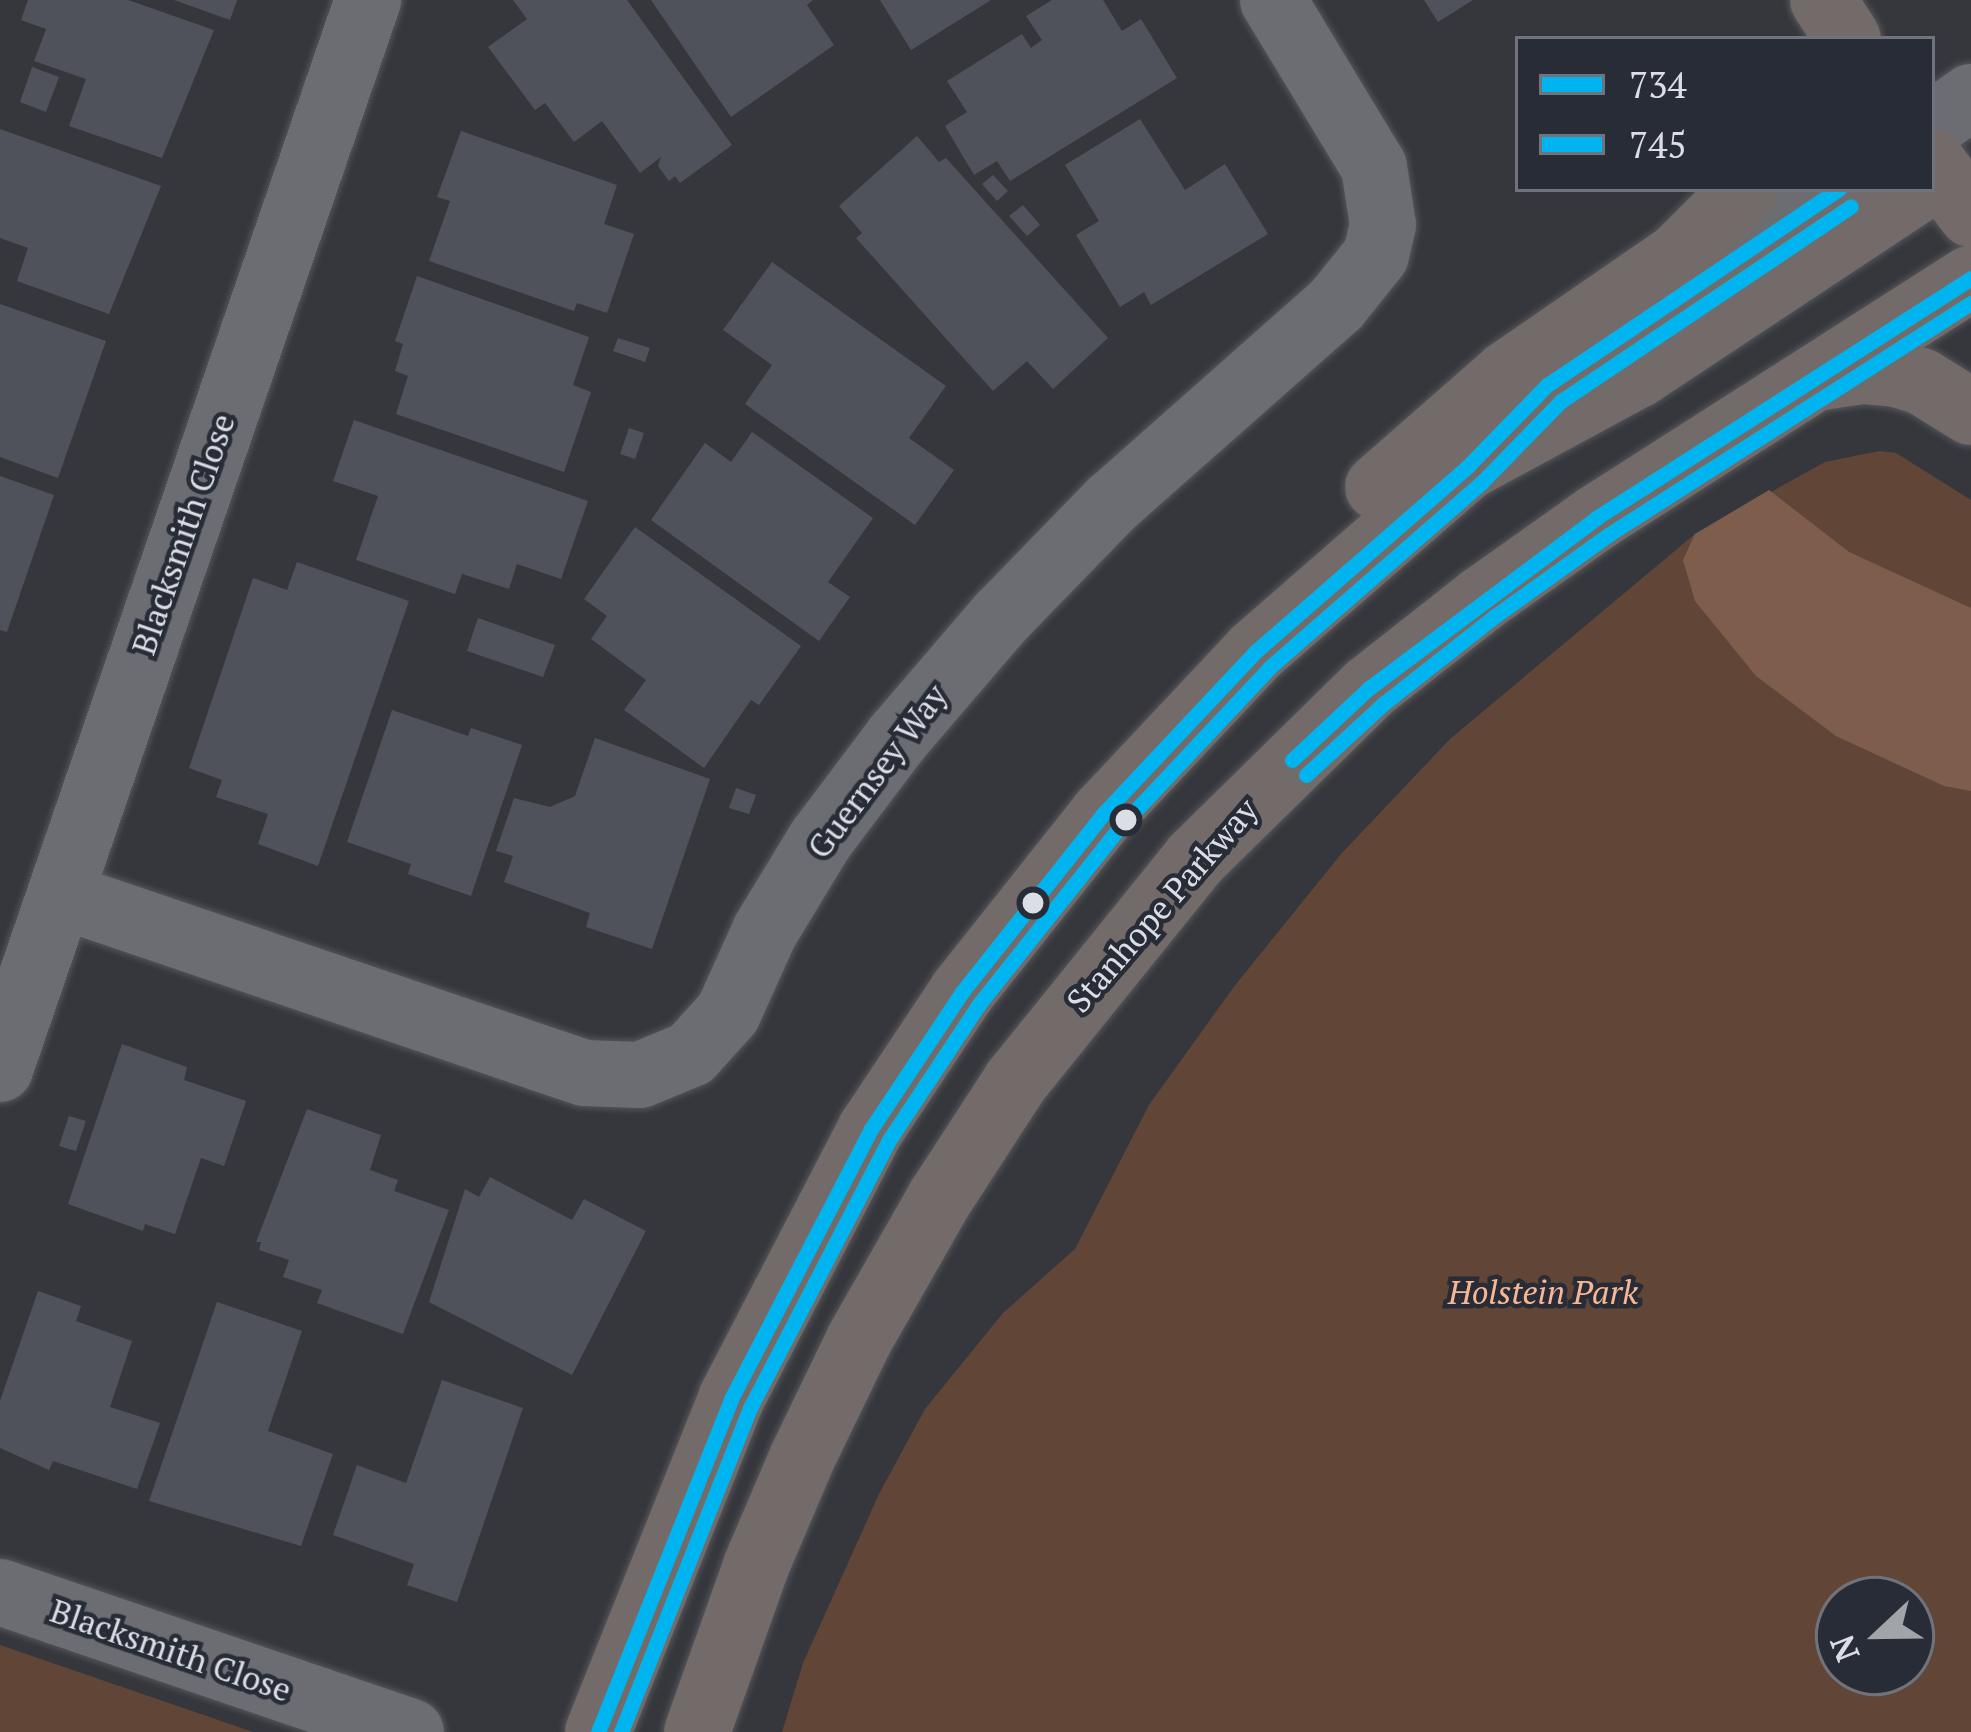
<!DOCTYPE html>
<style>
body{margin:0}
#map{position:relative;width:1971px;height:1732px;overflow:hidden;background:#36373c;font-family:"PT Serif",serif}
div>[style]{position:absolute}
.green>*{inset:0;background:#614637}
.forest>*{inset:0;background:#7f5d4c}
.building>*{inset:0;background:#50525b}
.roads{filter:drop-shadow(0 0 3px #54555a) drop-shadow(0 0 3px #54555a)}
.minor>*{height:66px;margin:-33px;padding:0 33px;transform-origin:33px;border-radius:33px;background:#6c6d72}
.major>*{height:66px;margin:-33px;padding:0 33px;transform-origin:33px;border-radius:33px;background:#726b69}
.bus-1>*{height:15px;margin:-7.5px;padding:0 7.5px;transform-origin:7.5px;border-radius:7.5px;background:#00b5ef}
.bus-2>*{height:15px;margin:-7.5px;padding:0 7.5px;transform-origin:7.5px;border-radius:7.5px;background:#00b5ef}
.dots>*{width:33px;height:33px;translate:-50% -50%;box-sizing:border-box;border:6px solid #282c36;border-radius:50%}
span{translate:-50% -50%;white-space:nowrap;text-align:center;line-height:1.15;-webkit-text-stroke:9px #282c36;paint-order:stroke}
.street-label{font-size:33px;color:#dbdee4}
.park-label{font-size:33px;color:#f8b694;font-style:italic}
.legend{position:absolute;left:1515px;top:36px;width:420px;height:156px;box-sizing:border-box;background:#282c36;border:3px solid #70737c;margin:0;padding:15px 21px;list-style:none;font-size:36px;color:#dbdee4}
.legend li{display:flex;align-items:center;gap:24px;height:60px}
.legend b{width:60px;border:3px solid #70737c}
.north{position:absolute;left:1815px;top:1576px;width:120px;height:120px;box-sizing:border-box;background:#282c36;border:3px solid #70737c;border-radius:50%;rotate:248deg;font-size:33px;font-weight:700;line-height:48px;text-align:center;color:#dbdee4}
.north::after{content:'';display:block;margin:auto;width:42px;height:54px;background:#a1a4a9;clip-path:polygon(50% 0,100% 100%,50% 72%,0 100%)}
</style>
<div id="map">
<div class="green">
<div style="clip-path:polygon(evenodd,1879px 451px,1896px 453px,1971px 500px,1971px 1732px,782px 1732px,803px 1663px,879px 1494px,925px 1409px,1003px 1313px,1075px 1249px,1149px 1105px,1233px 988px,1341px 854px,1450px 739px,1695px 534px,1825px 462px,1879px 451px,1839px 1600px,1911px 1600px,1911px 1672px,1839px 1672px,1839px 1600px)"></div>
<div style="clip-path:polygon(0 1645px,253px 1732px,0 1732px)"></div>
</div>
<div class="forest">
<div style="clip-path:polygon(1769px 490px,1849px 552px,1971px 608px,1971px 791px,1944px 786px,1836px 736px,1756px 676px,1695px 601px,1683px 560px,1695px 534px)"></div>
</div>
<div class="building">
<div style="clip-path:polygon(28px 0,128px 0,214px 30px,162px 158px,69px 126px,86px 79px,34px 61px,46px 29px,21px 20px)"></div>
<div style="clip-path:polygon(174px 0,237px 0,230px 20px)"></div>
<div style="clip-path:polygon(513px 0,627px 0,732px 145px,680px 183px,675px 176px,669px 181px,658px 166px,661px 157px,640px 173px,602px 121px,574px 142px,545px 103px,535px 110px,488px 47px,527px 19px)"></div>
<div style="clip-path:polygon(651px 0,813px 0,807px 5px,834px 45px,731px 117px)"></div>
<div style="clip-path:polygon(880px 0,991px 0,911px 50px)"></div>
<div style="clip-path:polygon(1052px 0,1103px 0,1122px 31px,1141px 19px,1177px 78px,1010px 181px,997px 161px,974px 175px,945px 126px,967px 112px,947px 81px,1022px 34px,1031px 48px,1042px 40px,1026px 16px)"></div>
<div style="clip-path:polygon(1424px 0,1473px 0,1438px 22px)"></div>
<div style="clip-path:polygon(32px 67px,59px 77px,46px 112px,20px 102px)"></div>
<div style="clip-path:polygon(1140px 119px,1185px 190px,1225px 164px,1268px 234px,1151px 305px,1144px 292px,1120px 307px,1076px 235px,1099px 221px,1065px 165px)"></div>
<div style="clip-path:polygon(0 129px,161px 186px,109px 314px,17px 281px,28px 248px,0 238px)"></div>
<div style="clip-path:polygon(461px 131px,617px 185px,604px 224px,634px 234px,607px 313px,577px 303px,574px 311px,429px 261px,450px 201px,437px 197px)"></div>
<div style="clip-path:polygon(917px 136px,939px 162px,946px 158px,1108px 338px,1053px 389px,1027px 361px,993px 391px,856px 238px,862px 233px,839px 206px)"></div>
<div style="clip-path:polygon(993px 175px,1008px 191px,997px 201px,982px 184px)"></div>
<div style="clip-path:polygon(1023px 205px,1040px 225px,1027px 236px,1009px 216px)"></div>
<div style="clip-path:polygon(772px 262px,946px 386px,909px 438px,954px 470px,915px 525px,745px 404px,772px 365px,723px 330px)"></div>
<div style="clip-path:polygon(417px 276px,589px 337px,573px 385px,591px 392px,564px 472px,396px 414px,408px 376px,395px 371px,403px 344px,395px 341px)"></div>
<div style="clip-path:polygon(0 304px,106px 341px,58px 478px,0 457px)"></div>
<div style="clip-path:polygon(618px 338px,650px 348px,645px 362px,613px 351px)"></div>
<div style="clip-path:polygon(354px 420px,588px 501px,561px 579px,517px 564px,509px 589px,462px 574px,455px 594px,356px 560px,378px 496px,333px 481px)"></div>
<div style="clip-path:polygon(629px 428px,644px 433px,635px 459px,620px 454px)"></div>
<div style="clip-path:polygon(752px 432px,873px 518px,828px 582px,850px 597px,819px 641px,651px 520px,705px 443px,731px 462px)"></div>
<div style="clip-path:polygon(0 476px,54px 495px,7px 632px,0 630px)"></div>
<div style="clip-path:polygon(635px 527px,801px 646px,759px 705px,751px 700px,704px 768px,624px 710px,646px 680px,591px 639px,607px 616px,584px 599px)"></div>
<div style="clip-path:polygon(297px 562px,409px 601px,318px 866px,258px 844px,268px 814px,216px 797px,222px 780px,189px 768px,253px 578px,287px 590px)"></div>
<div style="clip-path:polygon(478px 618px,555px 645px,543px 677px,467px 651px)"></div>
<div style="clip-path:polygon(392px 710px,468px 736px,471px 728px,522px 745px,471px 896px,408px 874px,411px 864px,347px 842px)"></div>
<div style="clip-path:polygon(595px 738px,710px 779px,652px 949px,586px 927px,590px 913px,504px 882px,513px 856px,496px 851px,514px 798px,550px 807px,575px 796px)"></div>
<div style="clip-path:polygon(736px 788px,756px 795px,749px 814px,729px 808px)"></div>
<div style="clip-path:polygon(122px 1044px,187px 1067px,184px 1080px,246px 1101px,224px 1166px,201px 1158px,175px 1234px,145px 1224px,143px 1231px,68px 1204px)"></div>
<div style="clip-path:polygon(307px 1109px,381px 1135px,370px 1170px,398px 1180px,394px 1191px,449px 1210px,403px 1334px,317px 1303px,322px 1290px,283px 1277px,289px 1260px,259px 1250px,261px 1242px,256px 1242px)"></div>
<div style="clip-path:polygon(69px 1116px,86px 1121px,76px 1151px,59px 1146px)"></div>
<div style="clip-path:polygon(490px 1177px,572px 1220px,584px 1199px,646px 1231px,572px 1375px,429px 1302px,465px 1189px,479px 1197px)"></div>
<div style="clip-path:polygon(38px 1291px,81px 1306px,76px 1321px,132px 1341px,110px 1407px,160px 1423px,137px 1489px,53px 1461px,49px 1470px,0 1448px,0 1401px)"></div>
<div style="clip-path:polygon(217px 1302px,302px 1331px,268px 1431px,333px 1454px,301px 1546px,149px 1501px)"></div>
<div style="clip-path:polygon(442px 1380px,523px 1408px,457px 1602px,407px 1585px,414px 1564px,333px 1535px,357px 1465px,406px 1483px)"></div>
</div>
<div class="roads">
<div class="minor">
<div style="left:1932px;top:125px;width:48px;rotate:-35.7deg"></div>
<div style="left:1624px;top:332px;width:258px;rotate:-33.6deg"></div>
<div style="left:60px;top:895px;width:553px;rotate:18.76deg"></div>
<div style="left:584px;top:1073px;width:56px;rotate:2deg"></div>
<div style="left:640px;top:1075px;width:55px;rotate:-22.4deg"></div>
<div style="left:691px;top:1054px;width:55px;rotate:-47.9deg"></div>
<div style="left:728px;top:1013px;width:90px;rotate:-65.7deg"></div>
<div style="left:765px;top:931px;width:108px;rotate:-58.7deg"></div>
<div style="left:821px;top:839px;width:128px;rotate:-53deg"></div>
<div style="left:898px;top:737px;width:158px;rotate:-49.4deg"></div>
<div style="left:1001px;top:617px;width:159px;rotate:-45.8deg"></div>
<div style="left:1112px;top:503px;width:299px;rotate:-41.5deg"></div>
<div style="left:1336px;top:305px;width:64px;rotate:-51.3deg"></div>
<div style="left:1376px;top:255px;width:31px;rotate:-77deg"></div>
<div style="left:1383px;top:225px;width:59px;rotate:-98.8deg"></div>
<div style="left:1374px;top:167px;width:195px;rotate:-121.2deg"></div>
<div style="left:0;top:1069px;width:1131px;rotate:-71deg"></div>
<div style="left:0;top:1592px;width:434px;rotate:18.8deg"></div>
</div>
<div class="major">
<div style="left:1823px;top:0;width:46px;rotate:57.3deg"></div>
<div style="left:1932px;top:162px;width:65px;rotate:53.1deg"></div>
<div style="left:1817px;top:378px;width:46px;rotate:-8.8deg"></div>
<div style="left:1862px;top:371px;width:34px;rotate:5deg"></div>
<div style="left:1896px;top:374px;width:26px;rotate:16deg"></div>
<div style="left:1921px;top:381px;width:59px;rotate:31.8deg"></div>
<div style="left:1378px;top:487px;width:171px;rotate:-41.2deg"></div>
<div style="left:1507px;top:374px;width:208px;rotate:-34.6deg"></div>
<div style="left:1678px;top:256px;width:95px;rotate:-45deg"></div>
<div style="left:598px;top:1732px;width:359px;rotate:-68.2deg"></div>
<div style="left:731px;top:1399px;width:304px;rotate:-62.6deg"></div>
<div style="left:871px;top:1129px;width:164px;rotate:-56.4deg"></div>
<div style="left:962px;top:992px;width:227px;rotate:-51.6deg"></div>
<div style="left:1103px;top:814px;width:222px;rotate:-46.8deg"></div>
<div style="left:1255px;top:652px;width:281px;rotate:-41.1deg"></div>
<div style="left:1467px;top:467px;width:196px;rotate:-28.4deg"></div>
<div style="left:1639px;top:374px;width:335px;rotate:-33.5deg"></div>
<div style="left:697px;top:1732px;width:176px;rotate:-70.4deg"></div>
<div style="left:756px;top:1566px;width:117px;rotate:-66.9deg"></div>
<div style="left:802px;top:1458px;width:131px;rotate:-64.2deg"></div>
<div style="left:859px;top:1340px;width:163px;rotate:-60.3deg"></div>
<div style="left:940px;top:1198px;width:140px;rotate:-57deg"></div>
<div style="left:1016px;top:1081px;width:285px;rotate:-51.1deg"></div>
<div style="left:1195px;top:859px;width:244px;rotate:-44.5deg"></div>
<div style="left:1369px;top:688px;width:144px;rotate:-38.2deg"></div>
<div style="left:1482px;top:599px;width:140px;rotate:-35.4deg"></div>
<div style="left:1596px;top:518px;width:445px;rotate:-32.6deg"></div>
</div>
</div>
<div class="bus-1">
<div style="left:1292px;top:760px;width:105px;rotate:-43.1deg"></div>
<div style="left:1369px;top:688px;width:284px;rotate:-36.8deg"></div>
<div style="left:1596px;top:518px;width:445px;rotate:-32.6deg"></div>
<div style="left:598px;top:1732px;width:359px;rotate:-68.2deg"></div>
<div style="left:731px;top:1399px;width:304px;rotate:-62.6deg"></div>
<div style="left:871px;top:1129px;width:164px;rotate:-56.4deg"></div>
<div style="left:962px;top:992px;width:227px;rotate:-51.6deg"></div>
<div style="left:1103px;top:814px;width:222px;rotate:-46.8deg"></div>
<div style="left:1255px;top:652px;width:281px;rotate:-41.1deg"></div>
<div style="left:1467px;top:467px;width:115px;rotate:-45.7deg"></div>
<div style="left:1547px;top:385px;width:352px;rotate:-33.9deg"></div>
</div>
<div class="bus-2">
<div style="left:1306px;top:775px;width:105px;rotate:-42.7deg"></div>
<div style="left:1383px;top:704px;width:142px;rotate:-38.2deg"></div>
<div style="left:1495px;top:616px;width:139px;rotate:-35.6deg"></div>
<div style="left:1608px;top:535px;width:431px;rotate:-32.6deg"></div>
<div style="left:621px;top:1732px;width:349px;rotate:-68.3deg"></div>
<div style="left:750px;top:1408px;width:302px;rotate:-62.6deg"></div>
<div style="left:889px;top:1140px;width:163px;rotate:-56.5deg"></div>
<div style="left:979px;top:1004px;width:225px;rotate:-51.5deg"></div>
<div style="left:1119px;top:828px;width:221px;rotate:-46.8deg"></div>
<div style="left:1270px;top:667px;width:280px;rotate:-41.1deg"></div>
<div style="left:1481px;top:483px;width:115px;rotate:-45.7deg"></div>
<div style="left:1561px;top:401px;width:349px;rotate:-33.9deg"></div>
</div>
<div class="dots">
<div style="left:1126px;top:820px;background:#dbdee4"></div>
<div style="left:1033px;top:903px;background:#dbdee4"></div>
</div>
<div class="street-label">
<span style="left:183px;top:534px;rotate:-71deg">Blacksmith Close</span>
<span style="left:877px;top:771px;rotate:-53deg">Guernsey Way</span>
<span style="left:1162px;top:905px;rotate:-49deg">Stanhope Parkway</span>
<span style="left:171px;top:1650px;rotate:19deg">Blacksmith Close</span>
</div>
<div class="park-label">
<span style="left:1543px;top:1292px">Holstein Park</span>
</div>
<ul class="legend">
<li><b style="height:15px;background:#00b5ef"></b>734</li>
<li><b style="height:15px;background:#00b5ef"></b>745</li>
</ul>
<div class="north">N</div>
</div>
